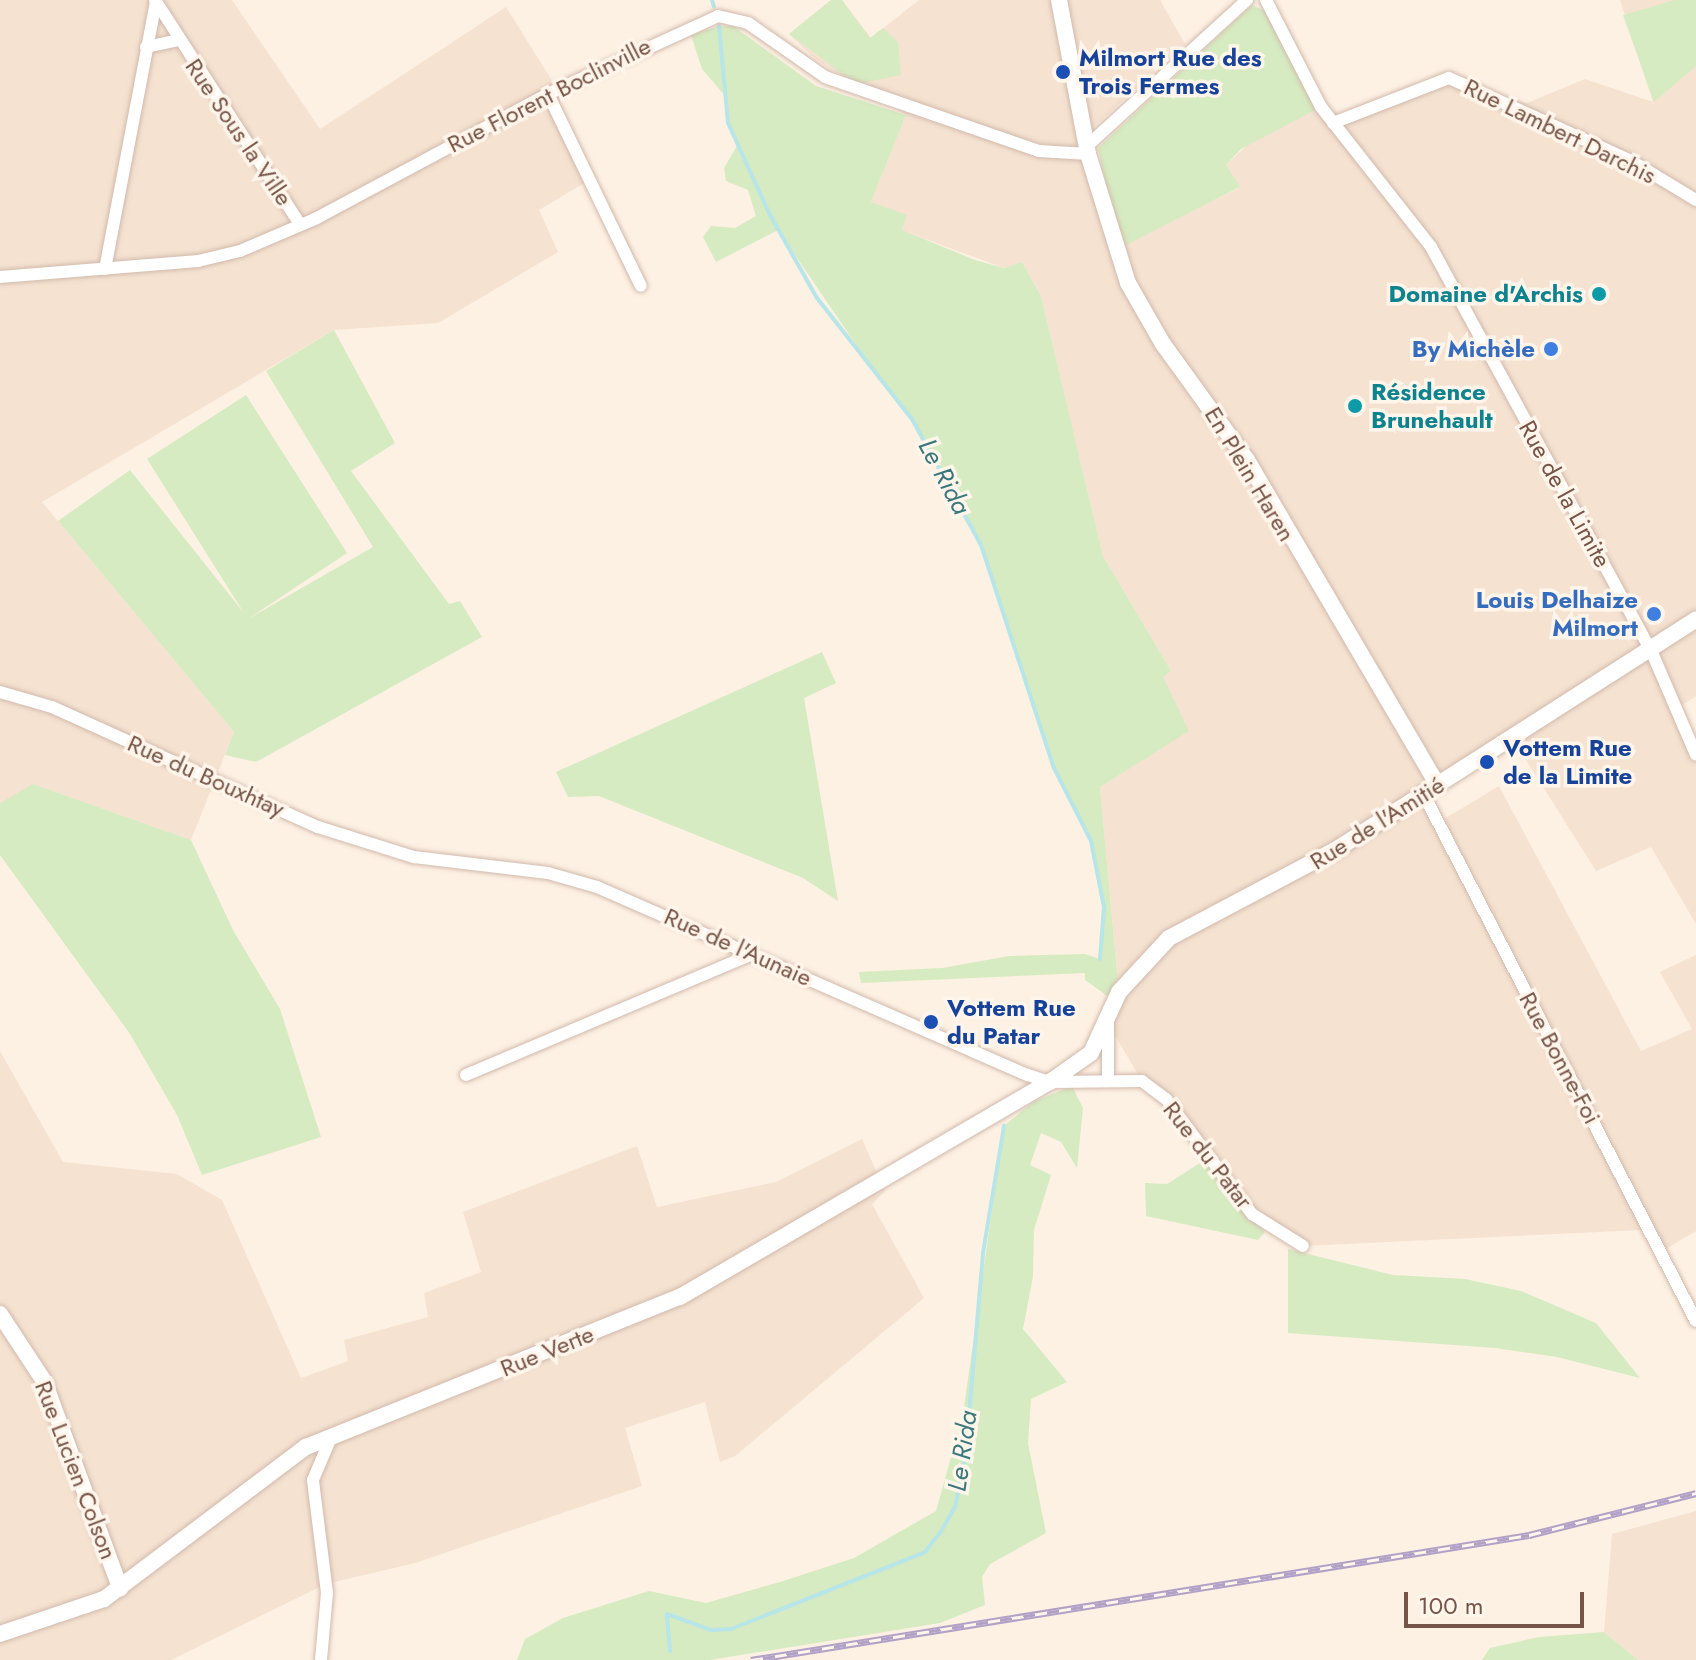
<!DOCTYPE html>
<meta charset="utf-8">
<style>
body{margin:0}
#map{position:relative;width:1696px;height:1660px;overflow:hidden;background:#fdf1e3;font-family:Jost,sans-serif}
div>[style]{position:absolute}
.residential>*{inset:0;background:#f5e2d1}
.green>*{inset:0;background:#d6ebc1}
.stream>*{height:4px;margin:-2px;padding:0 2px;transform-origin:2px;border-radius:2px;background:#b7e5e8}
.roads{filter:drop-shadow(0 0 2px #d1b9ac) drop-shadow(0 0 2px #d1b9ac)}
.minor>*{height:12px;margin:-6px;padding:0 6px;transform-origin:6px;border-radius:6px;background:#fff}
.tertiary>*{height:16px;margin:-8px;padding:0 8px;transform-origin:8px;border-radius:8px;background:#fff}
.rail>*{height:7px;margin-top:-3.5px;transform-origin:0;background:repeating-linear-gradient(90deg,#fff5ea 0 12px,#b2a1c7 0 24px);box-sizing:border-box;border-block:2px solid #b2a1c7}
.dots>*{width:22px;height:22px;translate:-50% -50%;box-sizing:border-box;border:4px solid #fff5ea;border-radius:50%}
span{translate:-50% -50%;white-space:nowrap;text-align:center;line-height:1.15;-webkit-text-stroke:7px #fff5ea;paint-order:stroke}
.transit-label{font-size:24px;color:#164399;font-weight:700}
.left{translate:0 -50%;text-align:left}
.street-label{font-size:24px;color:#765448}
.culture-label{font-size:24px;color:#0d838f;font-weight:700}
.right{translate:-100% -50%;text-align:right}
.shop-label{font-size:24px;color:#366cbe;font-weight:700}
.water-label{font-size:26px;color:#3b787c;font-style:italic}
.scale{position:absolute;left:1404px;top:1592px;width:180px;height:36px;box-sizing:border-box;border:4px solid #765448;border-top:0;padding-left:10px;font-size:24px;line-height:28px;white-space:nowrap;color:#765448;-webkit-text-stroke:6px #fff5ea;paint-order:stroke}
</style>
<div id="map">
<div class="residential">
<div style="clip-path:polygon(0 0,232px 0,320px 129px,506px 7px,553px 82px,586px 182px,539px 210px,558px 252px,438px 323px,334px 330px,42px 502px,234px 732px,191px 840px,33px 784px,0 806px)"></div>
<div style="clip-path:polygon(831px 0,842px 0,871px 38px,919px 0,1160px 0,1185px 44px,1086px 134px,1120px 247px,1239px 188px,1226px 165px,1256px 137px,1317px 109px,1333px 123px,1434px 80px,1527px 103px,1585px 79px,1653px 102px,1620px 0,1696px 0,1696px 613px,1416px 793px,1642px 1230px,1303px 1246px,1271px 1229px,1142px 1081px,1108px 1024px,1119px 992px,1100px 787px,1188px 731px,1162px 676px,1171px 671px,1103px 556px,1041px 296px,1022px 262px,1004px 268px,901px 230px,871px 202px,906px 115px,815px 59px,789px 34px)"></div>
<div style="clip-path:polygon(1696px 626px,1696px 696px,1682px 705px,1696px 740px,1696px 924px,1651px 847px,1596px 871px,1514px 741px)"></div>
<div style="clip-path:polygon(1499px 786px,1641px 1051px,1692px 1029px,1660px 972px,1696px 955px,1696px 1231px,1664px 1250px,1444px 819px)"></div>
<div style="clip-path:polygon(0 1051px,63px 1162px,177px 1174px,222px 1200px,301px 1378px,348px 1361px,344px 1340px,428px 1317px,424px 1293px,481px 1272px,463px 1212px,637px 1146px,657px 1207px,776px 1182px,862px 1139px,885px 1191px,872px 1204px,924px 1298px,735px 1456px,720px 1462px,705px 1402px,625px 1428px,642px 1486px,415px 1563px,326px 1584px,171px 1660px,0 1660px)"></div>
<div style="clip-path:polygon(1696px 1511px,1696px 1660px,1638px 1660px,1604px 1632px,1612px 1534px)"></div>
</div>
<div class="green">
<div style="clip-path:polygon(831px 0,842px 0,870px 38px,883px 28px,898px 42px,901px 75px,856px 84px,789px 34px)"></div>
<div style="clip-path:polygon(1675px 0,1696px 0,1696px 66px,1654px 102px,1623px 15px)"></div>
<div style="clip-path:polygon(1252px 5px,1267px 12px,1317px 109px,1241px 149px,1226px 165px,1240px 187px,1120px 248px,1098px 148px)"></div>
<div style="clip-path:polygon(719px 26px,733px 26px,816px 86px,906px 115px,871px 202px,907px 215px,902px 230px,975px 260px,1004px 268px,1022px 262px,1041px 296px,1103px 556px,1171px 671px,1163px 677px,1189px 731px,1100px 787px,1118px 983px,1110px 998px,1085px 980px,1085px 973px,861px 983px,859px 972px,942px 968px,1009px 956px,1085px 954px,1100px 959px,1104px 907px,1091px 841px,1054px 768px,981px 545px,912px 419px,876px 374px,778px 230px,716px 262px,703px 237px,711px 226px,735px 228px,756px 216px,748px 190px,726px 181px,724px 168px,737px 146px,728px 123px,727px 98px,702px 69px,691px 35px)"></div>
<div style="clip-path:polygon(334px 330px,395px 443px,351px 471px,449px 604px,460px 601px,482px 637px,256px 762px,225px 755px,234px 732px,58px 521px,130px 470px,244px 613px,147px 459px,246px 395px,347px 553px,248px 619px,373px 547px,266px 371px)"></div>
<div style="clip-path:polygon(822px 652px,836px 683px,804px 698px,838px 901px,803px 878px,599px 796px,568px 797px,556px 772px)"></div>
<div style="clip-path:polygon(33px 784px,191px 840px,233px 930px,280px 1009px,321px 1137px,202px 1175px,177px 1115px,130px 1034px,0 855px,0 803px)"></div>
<div style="clip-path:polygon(1072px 1086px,1083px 1108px,1077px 1168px,1061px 1142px,1041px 1133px,1030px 1165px,1051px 1175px,1034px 1230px,1033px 1276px,1023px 1329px,1067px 1382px,1031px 1399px,1028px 1443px,1046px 1533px,990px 1564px,982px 1577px,985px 1605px,940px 1623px,710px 1660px,517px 1660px,525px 1639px,563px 1618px,649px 1591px,706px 1603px,780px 1582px,854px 1558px,936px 1511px,963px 1414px,1004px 1126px,1033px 1102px)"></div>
<div style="clip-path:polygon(1203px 1161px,1265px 1232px,1258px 1240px,1146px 1216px,1145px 1183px,1167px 1184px)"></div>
<div style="clip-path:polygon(1288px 1249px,1393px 1275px,1465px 1279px,1521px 1291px,1596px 1323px,1640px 1378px,1557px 1357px,1495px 1348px,1288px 1333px)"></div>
<div style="clip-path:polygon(1604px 1632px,1638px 1660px,1482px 1660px,1490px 1648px,1539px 1637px)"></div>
</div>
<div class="stream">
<div style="left:712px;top:0;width:7px;rotate:74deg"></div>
<div style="left:719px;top:26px;width:97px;rotate:84.7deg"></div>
<div style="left:728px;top:123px;width:101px;rotate:65.5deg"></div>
<div style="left:770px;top:215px;width:95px;rotate:60.5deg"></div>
<div style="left:817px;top:298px;width:154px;rotate:51.9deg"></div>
<div style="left:912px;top:419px;width:144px;rotate:61.3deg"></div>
<div style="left:981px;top:545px;width:235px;rotate:71.9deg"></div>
<div style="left:1054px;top:768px;width:82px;rotate:63.1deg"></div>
<div style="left:1091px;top:841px;width:67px;rotate:78.9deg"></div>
<div style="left:1104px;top:907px;width:52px;rotate:94.4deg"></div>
<div style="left:670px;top:1651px;width:37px;rotate:-95deg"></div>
<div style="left:667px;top:1614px;width:47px;rotate:20deg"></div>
<div style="left:711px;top:1630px;width:20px;rotate:-3deg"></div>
<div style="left:731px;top:1629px;width:209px;rotate:-21.6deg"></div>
<div style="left:925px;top:1552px;width:24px;rotate:-52deg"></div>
<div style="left:940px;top:1533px;width:30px;rotate:-60deg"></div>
<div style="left:955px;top:1507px;width:48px;rotate:-78deg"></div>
<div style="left:965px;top:1460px;width:208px;rotate:-85deg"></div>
<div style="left:983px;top:1253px;width:129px;rotate:-80.6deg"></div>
</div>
<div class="roads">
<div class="minor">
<div style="left:155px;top:0;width:267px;rotate:57.1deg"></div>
<div style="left:1266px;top:0;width:120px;rotate:62.8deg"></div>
<div style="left:1321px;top:107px;width:178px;rotate:51.8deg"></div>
<div style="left:1431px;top:247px;width:457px;rotate:61.4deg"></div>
<div style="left:1650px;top:648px;width:116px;rotate:66.7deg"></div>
<div style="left:146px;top:47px;width:33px;rotate:-12deg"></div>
<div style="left:548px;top:94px;width:213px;rotate:64.2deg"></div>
<div style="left:1333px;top:123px;width:124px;rotate:-21.2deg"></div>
<div style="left:1449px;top:78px;width:202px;rotate:24.5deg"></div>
<div style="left:1633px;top:162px;width:74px;rotate:31.1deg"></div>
<div style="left:1087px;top:146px;width:217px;rotate:-42.4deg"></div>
<div style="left:105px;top:269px;width:272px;rotate:-79.2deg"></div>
<div style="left:0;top:277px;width:199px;rotate:-4.6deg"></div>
<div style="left:198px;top:261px;width:43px;rotate:-13.4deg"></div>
<div style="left:240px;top:251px;width:84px;rotate:-23.2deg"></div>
<div style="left:317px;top:218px;width:262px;rotate:-28.2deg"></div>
<div style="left:548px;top:94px;width:187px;rotate:-24.6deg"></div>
<div style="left:718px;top:16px;width:31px;rotate:13deg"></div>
<div style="left:748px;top:23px;width:94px;rotate:35deg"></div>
<div style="left:825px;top:77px;width:226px;rotate:19.1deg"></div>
<div style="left:1039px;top:151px;width:49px;rotate:3.5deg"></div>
<div style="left:0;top:692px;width:54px;rotate:16.1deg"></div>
<div style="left:52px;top:707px;width:292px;rotate:24.3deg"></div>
<div style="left:318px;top:827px;width:101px;rotate:17.4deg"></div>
<div style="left:414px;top:857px;width:135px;rotate:6.8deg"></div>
<div style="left:548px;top:873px;width:51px;rotate:15.9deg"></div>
<div style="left:597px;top:887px;width:470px;rotate:23.6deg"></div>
<div style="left:1028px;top:1075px;width:23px;rotate:18deg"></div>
<div style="left:1050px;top:1082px;width:92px;rotate:-0.6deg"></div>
<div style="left:1142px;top:1081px;width:30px;rotate:37deg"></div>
<div style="left:1166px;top:1099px;width:144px;rotate:53.2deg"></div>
<div style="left:1252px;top:1214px;width:60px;rotate:32.1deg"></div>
<div style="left:1424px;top:795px;width:592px;rotate:62.66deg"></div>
<div style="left:1108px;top:1024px;width:55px;rotate:90deg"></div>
<div style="left:466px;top:1075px;width:311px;rotate:-22.9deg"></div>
<div style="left:321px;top:1660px;width:67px;rotate:-84.9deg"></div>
<div style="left:327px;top:1593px;width:114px;rotate:-97.1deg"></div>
<div style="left:313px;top:1480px;width:49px;rotate:-67.1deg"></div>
</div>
<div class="tertiary">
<div style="left:1059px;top:0;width:157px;rotate:79.3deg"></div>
<div style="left:1088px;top:154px;width:135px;rotate:72.8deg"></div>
<div style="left:1128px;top:283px;width:70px;rotate:60.2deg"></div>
<div style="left:1163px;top:344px;width:143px;rotate:54.1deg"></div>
<div style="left:1247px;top:460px;width:377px;rotate:59.6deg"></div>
<div style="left:0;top:1314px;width:80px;rotate:56.7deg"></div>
<div style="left:44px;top:1381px;width:221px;rotate:69.8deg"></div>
<div style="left:0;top:1634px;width:110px;rotate:-18.6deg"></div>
<div style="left:104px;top:1599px;width:253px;rotate:-37deg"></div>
<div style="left:306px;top:1447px;width:403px;rotate:-21.9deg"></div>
<div style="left:680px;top:1297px;width:428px;rotate:-30.2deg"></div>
<div style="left:1050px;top:1082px;width:50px;rotate:-35.3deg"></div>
<div style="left:1091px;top:1053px;width:67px;rotate:-65.3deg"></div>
<div style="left:1119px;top:992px;width:74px;rotate:-47.2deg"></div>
<div style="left:1169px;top:938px;width:190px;rotate:-27.9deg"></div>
<div style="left:1337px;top:849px;width:426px;rotate:-32.6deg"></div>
</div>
</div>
<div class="rail">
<div style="left:751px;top:1660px;width:788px;rotate:-9.13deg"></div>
<div style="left:1529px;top:1535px;width:172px;rotate:-14.1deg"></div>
</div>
<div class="dots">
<div style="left:1063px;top:72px;background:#1a4fb4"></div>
<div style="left:1599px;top:294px;background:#0f9aa8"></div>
<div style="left:1551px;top:349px;background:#3f7fe0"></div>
<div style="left:1355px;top:406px;background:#0f9aa8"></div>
<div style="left:1654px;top:614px;background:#3f7fe0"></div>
<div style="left:1487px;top:762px;background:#1a4fb4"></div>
<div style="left:931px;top:1022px;background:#1a4fb4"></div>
</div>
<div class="transit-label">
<span class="left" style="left:1079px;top:72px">Milmort Rue des<br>Trois Fermes</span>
<span class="left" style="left:1503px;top:762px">Vottem Rue<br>de la Limite</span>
<span class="left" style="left:947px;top:1022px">Vottem Rue<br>du Patar</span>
</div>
<div class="street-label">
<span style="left:549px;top:95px;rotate:-27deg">Rue Florent Boclinville</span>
<span style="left:1560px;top:131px;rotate:26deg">Rue Lambert Darchis</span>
<span style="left:239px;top:132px;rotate:56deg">Rue Sous la Ville</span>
<span style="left:1250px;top:474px;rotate:59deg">En Plein Haren</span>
<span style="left:1565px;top:494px;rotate:61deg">Rue de la Limite</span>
<span style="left:206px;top:776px;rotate:24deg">Rue du Bouxhtay</span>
<span style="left:1377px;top:823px;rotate:-32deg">Rue de l'Amitié</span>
<span style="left:738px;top:947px;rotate:24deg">Rue de l'Aunaie</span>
<span style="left:1560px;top:1058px;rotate:62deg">Rue Bonne-Foi</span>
<span style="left:1208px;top:1155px;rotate:52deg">Rue du Patar</span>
<span style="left:547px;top:1351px;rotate:-22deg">Rue Verte</span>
<span style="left:76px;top:1470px;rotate:69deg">Rue Lucien Colson</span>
</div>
<div class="culture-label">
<span class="right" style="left:1583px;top:294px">Domaine d'Archis</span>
<span class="left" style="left:1371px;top:406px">Résidence<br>Brunehault</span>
</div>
<div class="shop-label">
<span class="right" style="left:1535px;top:349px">By Michèle</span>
<span class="right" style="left:1638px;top:614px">Louis Delhaize<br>Milmort</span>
</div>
<div class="water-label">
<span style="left:944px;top:477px;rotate:62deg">Le Rida</span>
<span style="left:963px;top:1451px;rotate:-82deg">Le Rida</span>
</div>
<div class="scale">100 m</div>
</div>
